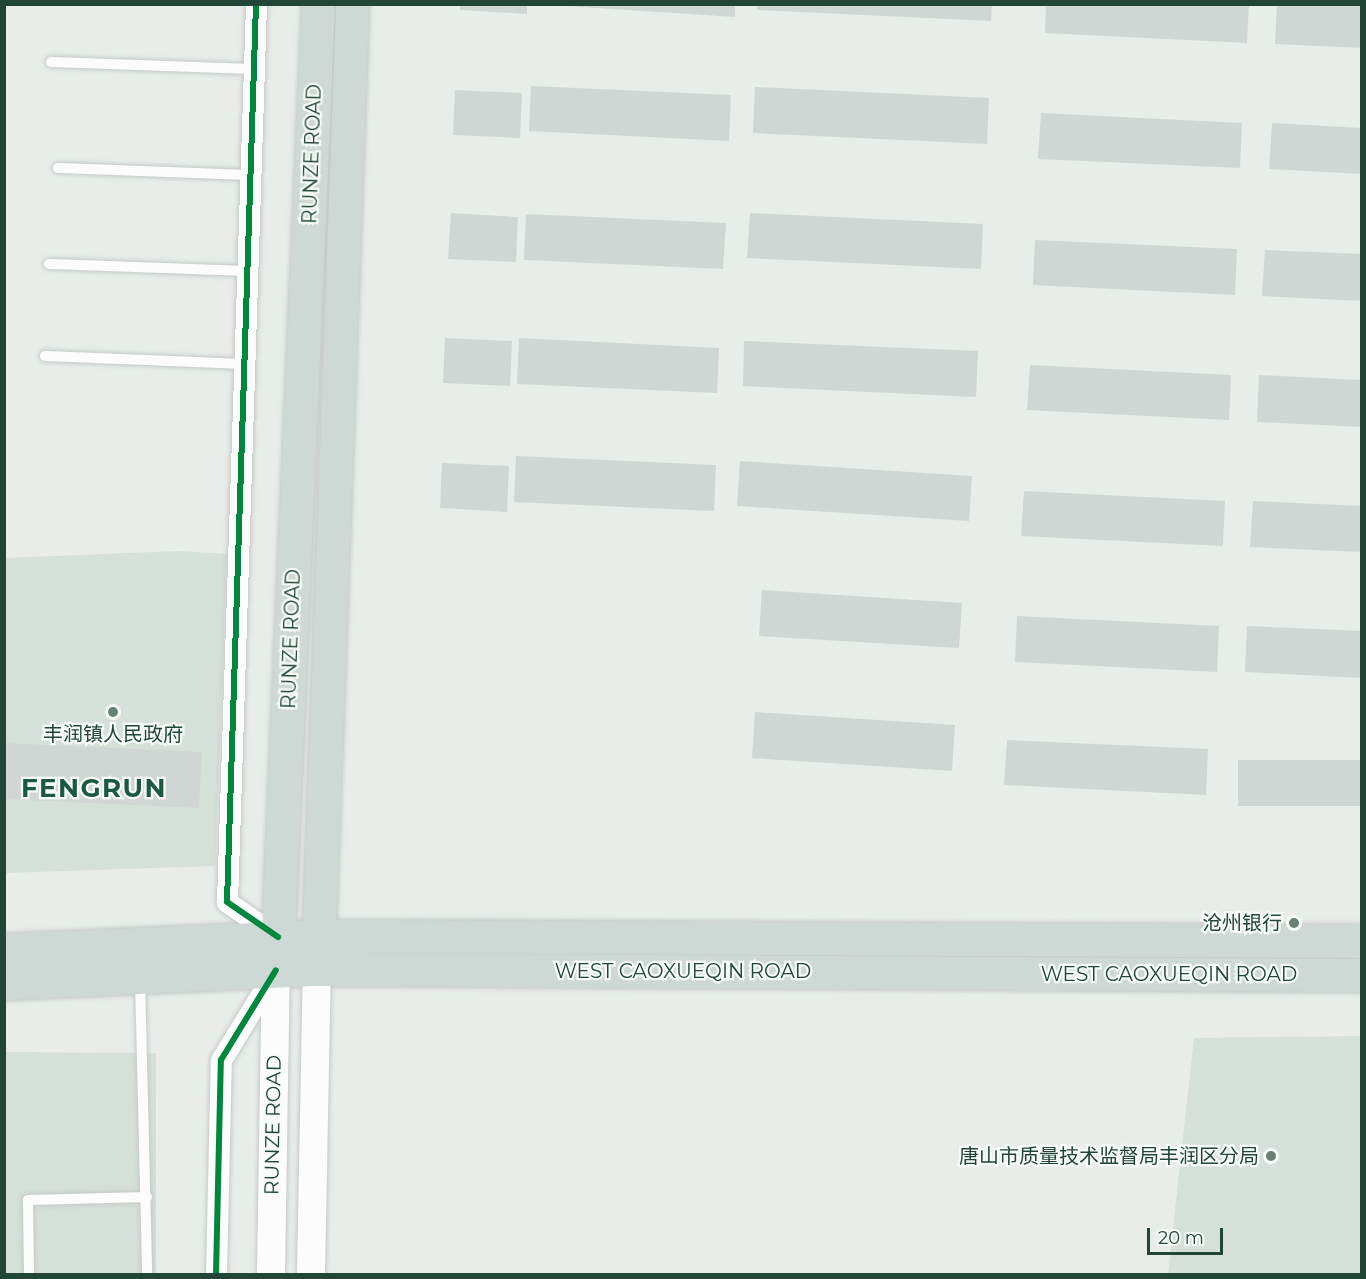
<!DOCTYPE html>
<meta charset="utf-8">
<style>
body{margin:0}
#map{position:relative;width:1366px;height:1279px;overflow:hidden;background:#e8edea;font-family:Montserrat,"Noto Sans SC",sans-serif}
div>[style]{position:absolute}
.built>*{inset:0;background:#d5e0d9}
.building>*{inset:0;background:#d0d6d3}
.roads{filter:drop-shadow(0 0 2px #c4cac7) drop-shadow(0 0 2px #c4cac7)}
.service>*{height:10px;margin:-5px;padding:0 5px;transform-origin:5px;border-radius:5px;background:#fcfcfc}
.minor>*{height:21px;margin:-10.5px;padding:0 10.5px;transform-origin:10.5px;border-radius:10.5px;background:#fcfcfc}
.secondary>*{height:28px;margin:-14px;padding:0 14px;transform-origin:14px;border-radius:14px;background:#fcfcfc}
.primary>*{height:33px;margin:-16.5px;padding:0 16.5px;transform-origin:16.5px;border-radius:16.5px;background:#ced8d4}
.cycleway>*{height:6px;margin:-3px;padding:0 3px;transform-origin:3px;border-radius:3px;background:#00873e}
.dots>*{width:16px;height:16px;translate:-50% -50%;box-sizing:border-box;border:3px solid #f7fbf8;border-radius:50%}
span{translate:-50% -50%;white-space:nowrap;text-align:center;line-height:1.15;-webkit-text-stroke:4.5px #f7fbf8;paint-order:stroke}
.street-label{font-size:20px;color:#214536}
.poi-label{font-size:20px;color:#214536}
.right{translate:-100% -50%;text-align:right}
.district-label{font-size:26px;color:#1a5a41;font-weight:700;letter-spacing:1.5px}
.frame{position:absolute;inset:0;border:6px solid #214536;pointer-events:none}
.scale{position:absolute;left:1147px;top:1228px;width:76px;height:27px;box-sizing:border-box;border:3px solid #214536;border-top:0;padding-left:8px;font-size:18px;line-height:21px;white-space:nowrap;color:#214536;-webkit-text-stroke:4px #f7fbf8;paint-order:stroke}
</style>
<div id="map">
<div class="built">
<div style="clip-path:polygon(179px 551px,227px 554px,215px 866px,5px 873px,4px 558px)"></div>
<div style="clip-path:polygon(1361px 1036px,1361px 1274px,1168px 1274px,1194px 1038px)"></div>
<div style="clip-path:polygon(5px 1052px,156px 1053px,156px 1274px,5px 1274px)"></div>
</div>
<div class="building">
<div style="clip-path:polygon(460px 4px,527px 4px,527px 14px,460px 10px)"></div>
<div style="clip-path:polygon(535px 4px,735px 4px,735px 17px)"></div>
<div style="clip-path:polygon(757px 4px,992px 4px,991px 21px,757px 10px)"></div>
<div style="clip-path:polygon(1046px 4px,1249px 4px,1247px 43px,1045px 33px)"></div>
<div style="clip-path:polygon(1277px 4px,1362px 4px,1362px 48px,1275px 44px)"></div>
<div style="clip-path:polygon(531px 86px,731px 95px,729px 141px,529px 131px)"></div>
<div style="clip-path:polygon(755px 87px,989px 98px,987px 144px,753px 133px)"></div>
<div style="clip-path:polygon(455px 90px,522px 93px,520px 138px,453px 135px)"></div>
<div style="clip-path:polygon(1041px 113px,1242px 123px,1240px 168px,1038px 159px)"></div>
<div style="clip-path:polygon(1272px 123px,1362px 128px,1362px 174px,1269px 169px)"></div>
<div style="clip-path:polygon(451px 213px,518px 217px,516px 262px,448px 259px)"></div>
<div style="clip-path:polygon(750px 213px,983px 224px,981px 269px,747px 258px)"></div>
<div style="clip-path:polygon(526px 214px,726px 223px,723px 269px,524px 260px)"></div>
<div style="clip-path:polygon(1035px 240px,1237px 249px,1235px 295px,1033px 285px)"></div>
<div style="clip-path:polygon(1265px 250px,1362px 254px,1362px 301px,1262px 296px)"></div>
<div style="clip-path:polygon(445px 338px,512px 341px,510px 386px,443px 383px)"></div>
<div style="clip-path:polygon(519px 338px,719px 348px,717px 393px,517px 384px)"></div>
<div style="clip-path:polygon(744px 341px,978px 351px,976px 397px,743px 386px)"></div>
<div style="clip-path:polygon(1030px 365px,1231px 375px,1229px 420px,1027px 410px)"></div>
<div style="clip-path:polygon(1259px 375px,1362px 380px,1362px 427px,1257px 422px)"></div>
<div style="clip-path:polygon(516px 456px,716px 465px,714px 511px,514px 502px)"></div>
<div style="clip-path:polygon(740px 461px,972px 476px,969px 521px,737px 506px)"></div>
<div style="clip-path:polygon(442px 463px,509px 466px,507px 512px,440px 508px)"></div>
<div style="clip-path:polygon(1024px 491px,1225px 501px,1223px 546px,1021px 536px)"></div>
<div style="clip-path:polygon(1253px 501px,1362px 506px,1362px 552px,1250px 547px)"></div>
<div style="clip-path:polygon(762px 590px,962px 603px,959px 648px,759px 636px)"></div>
<div style="clip-path:polygon(1017px 616px,1219px 626px,1217px 672px,1015px 662px)"></div>
<div style="clip-path:polygon(1247px 626px,1362px 631px,1362px 678px,1245px 672px)"></div>
<div style="clip-path:polygon(755px 712px,955px 725px,952px 771px,752px 758px)"></div>
<div style="clip-path:polygon(1007px 740px,1208px 749px,1206px 795px,1004px 785px)"></div>
<div style="clip-path:polygon(4px 743px,202px 752px,199px 808px,4px 799px)"></div>
<div style="clip-path:polygon(1238px 760px,1362px 760px,1362px 806px,1238px 806px)"></div>
</div>
<div class="roads">
<div class="service">
<div style="left:51px;top:62px;width:203px;rotate:2deg"></div>
<div style="left:58px;top:168px;width:193px;rotate:2.1deg"></div>
<div style="left:49px;top:264px;width:200px;rotate:2deg"></div>
<div style="left:45px;top:356px;width:201px;rotate:2.3deg"></div>
<div style="left:140px;top:980px;width:294px;rotate:88.6deg"></div>
<div style="left:29px;top:1274px;width:74px;rotate:-90.8deg"></div>
<div style="left:28px;top:1200px;width:119px;rotate:-1.4deg"></div>
</div>
<div class="minor">
<div style="left:256px;top:4px;width:898px;rotate:91.85deg"></div>
<div style="left:227px;top:902px;width:62px;rotate:34.5deg"></div>
<div style="left:216px;top:1274px;width:214px;rotate:-88.7deg"></div>
<div style="left:221px;top:1060px;width:105px;rotate:-58.6deg"></div>
</div>
<div class="secondary">
<div style="left:271px;top:1274px;width:304px;rotate:-89.1deg"></div>
<div style="left:311px;top:1274px;width:305px;rotate:-88.9deg"></div>
</div>
<div class="primary">
<div style="left:4px;top:950px;width:315px;rotate:-2.5deg"></div>
<div style="left:319px;top:936px;width:1043px;rotate:0.27deg"></div>
<div style="left:318px;top:956px;width:953px;rotate:-87.95deg"></div>
<div style="left:277px;top:959px;width:956px;rotate:-87.54deg"></div>
<div style="left:4px;top:983px;width:313px;rotate:-2.6deg"></div>
<div style="left:317px;top:969px;width:1045px;rotate:0.33deg"></div>
</div>
</div>
<div class="cycleway">
<div style="left:256px;top:4px;width:898px;rotate:91.85deg"></div>
<div style="left:227px;top:902px;width:62px;rotate:34.5deg"></div>
<div style="left:216px;top:1274px;width:214px;rotate:-88.7deg"></div>
<div style="left:221px;top:1060px;width:105px;rotate:-58.6deg"></div>
</div>
<div class="dots">
<div style="left:113px;top:712px;background:#678075"></div>
<div style="left:1294px;top:923px;background:#678075"></div>
<div style="left:1271px;top:1156px;background:#678075"></div>
</div>
<div class="street-label">
<span style="left:312px;top:154px;rotate:-88deg">RUNZE ROAD</span>
<span style="left:291px;top:639px;rotate:-88deg">RUNZE ROAD</span>
<span style="left:683px;top:971px">WEST CAOXUEQIN ROAD</span>
<span style="left:1169px;top:974px">WEST CAOXUEQIN ROAD</span>
<span style="left:273px;top:1125px;rotate:-89deg">RUNZE ROAD</span>
</div>
<div class="poi-label">
<span style="left:113px;top:734px">丰润镇人民政府</span>
<span class="right" style="left:1282px;top:923px">沧州银行</span>
<span class="right" style="left:1259px;top:1156px">唐山市质量技术监督局丰润区分局</span>
</div>
<div class="district-label">
<span style="left:94px;top:789px">FENGRUN</span>
</div>
<div class="frame"></div>
<div class="scale">20 m</div>
</div>
